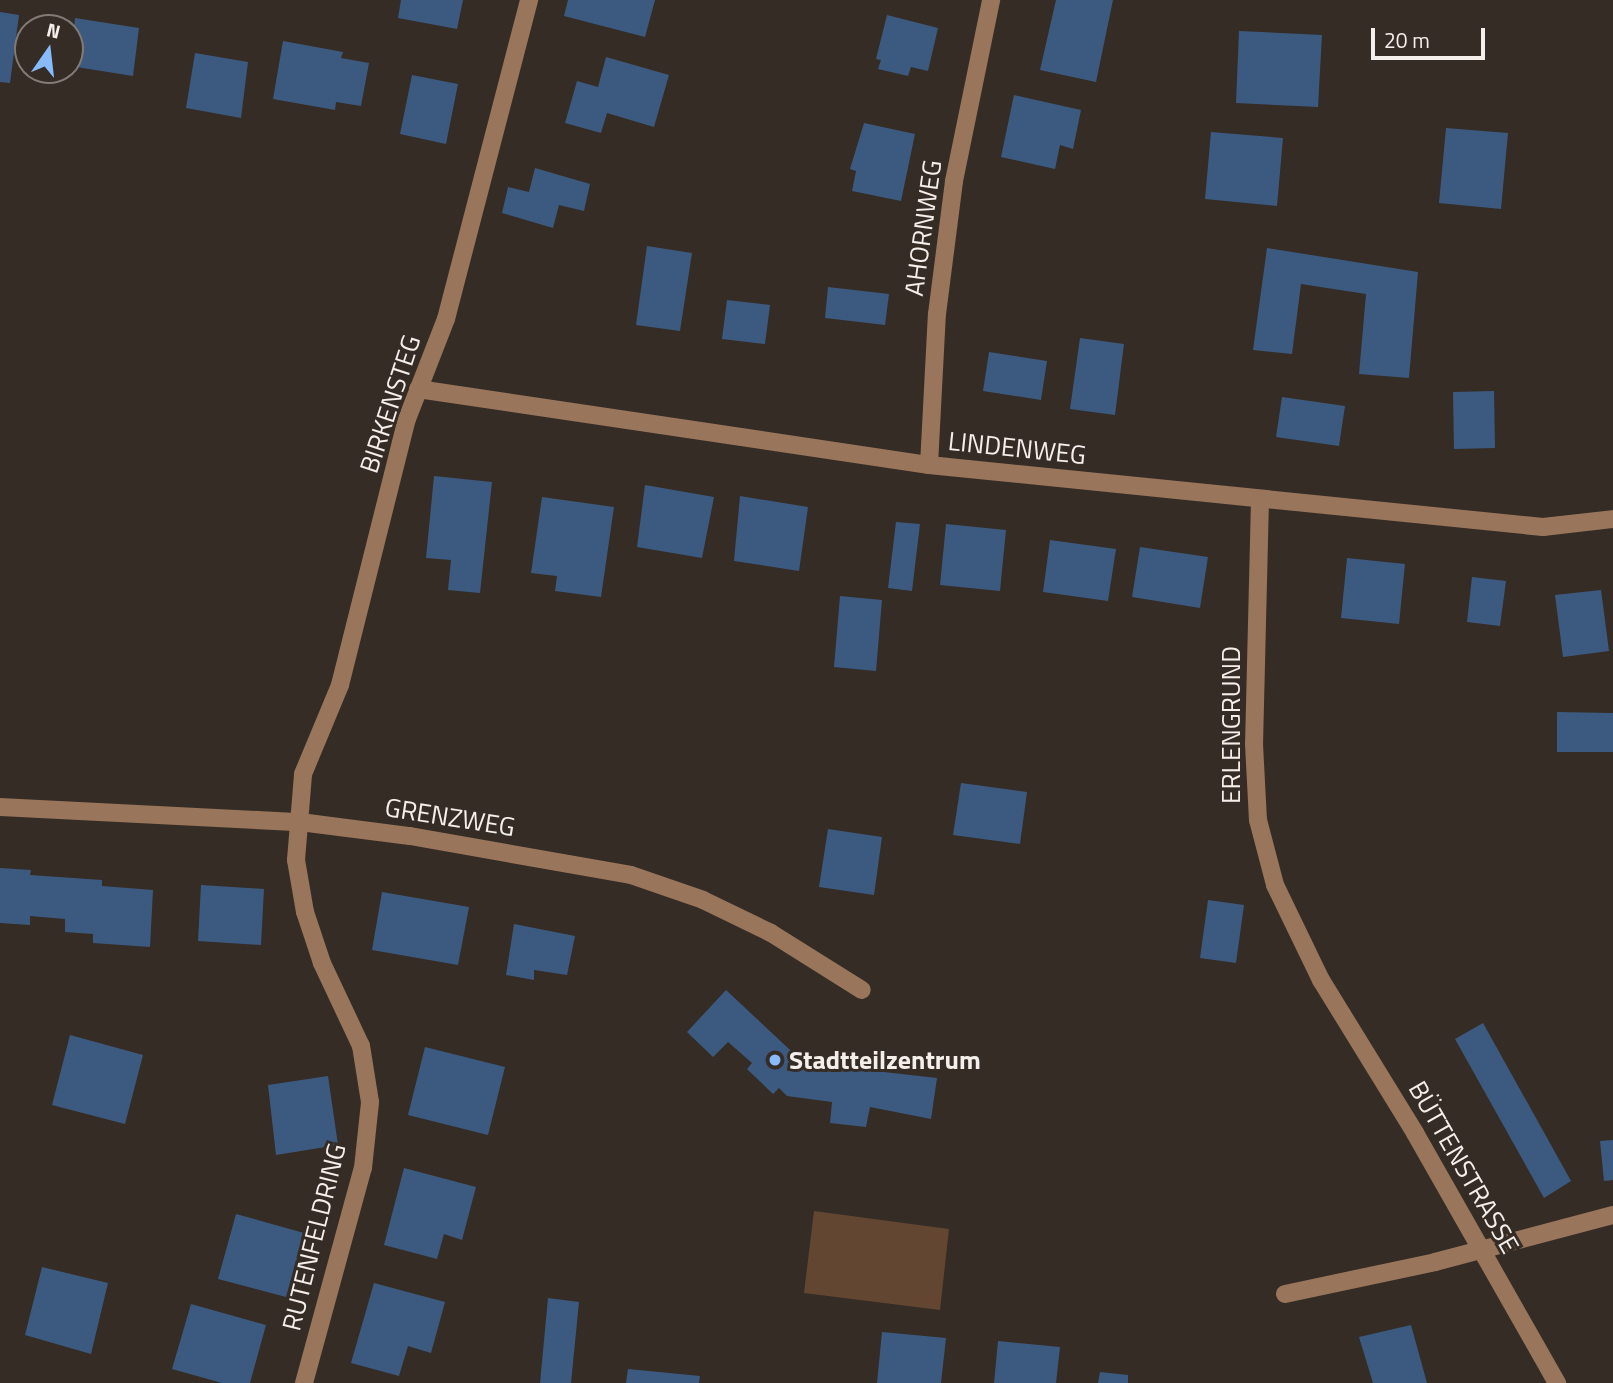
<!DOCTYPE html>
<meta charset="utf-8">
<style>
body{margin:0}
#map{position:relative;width:1613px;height:1383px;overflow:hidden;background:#352c26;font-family:"Titillium Web",sans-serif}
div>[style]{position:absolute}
.green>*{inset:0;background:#624631}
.building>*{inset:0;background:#3c5a7f}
.minor>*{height:18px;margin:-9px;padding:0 9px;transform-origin:9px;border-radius:9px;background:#99755b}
.dots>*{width:19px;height:19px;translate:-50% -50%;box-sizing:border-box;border:4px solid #352c26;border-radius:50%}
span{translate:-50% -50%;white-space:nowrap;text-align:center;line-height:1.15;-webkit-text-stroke:6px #352c26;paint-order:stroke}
.street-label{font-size:26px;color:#f5efeb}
.poi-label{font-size:26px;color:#f5efeb;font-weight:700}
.left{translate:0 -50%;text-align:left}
.north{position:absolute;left:14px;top:14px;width:70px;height:70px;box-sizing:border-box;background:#352c26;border:2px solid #827a75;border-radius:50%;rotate:14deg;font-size:19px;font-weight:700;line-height:28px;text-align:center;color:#f5efeb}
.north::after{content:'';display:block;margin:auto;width:24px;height:32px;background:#88bbfc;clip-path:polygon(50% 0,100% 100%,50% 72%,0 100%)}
.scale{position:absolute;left:1371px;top:28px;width:114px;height:32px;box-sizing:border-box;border:4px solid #f5efeb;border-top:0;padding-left:9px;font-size:21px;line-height:24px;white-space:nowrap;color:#f5efeb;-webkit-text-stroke:5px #352c26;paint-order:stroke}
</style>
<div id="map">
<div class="green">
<div style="clip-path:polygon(814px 1211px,949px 1229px,940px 1310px,804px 1293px)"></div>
</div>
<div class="building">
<div style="clip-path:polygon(401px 0,463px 0,457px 29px,398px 18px)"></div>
<div style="clip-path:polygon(568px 0,655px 0,645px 37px,564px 16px)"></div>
<div style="clip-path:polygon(1056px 0,1113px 0,1096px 82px,1040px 70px)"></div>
<div style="clip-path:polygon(0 12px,19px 15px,10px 83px,0 82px)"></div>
<div style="clip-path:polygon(887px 15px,938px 28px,928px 71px,911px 67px,908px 76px,878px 69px,881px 60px,876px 59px)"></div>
<div style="clip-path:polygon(75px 18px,139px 28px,133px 76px,70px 66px)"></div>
<div style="clip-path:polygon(1239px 31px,1322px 35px,1318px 107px,1236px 103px)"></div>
<div style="clip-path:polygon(283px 41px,343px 52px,341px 58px,369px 63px,361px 106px,336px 102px,335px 110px,273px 99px)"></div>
<div style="clip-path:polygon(195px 53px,248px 62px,241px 118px,186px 108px)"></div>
<div style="clip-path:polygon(606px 57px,669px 75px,654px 127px,607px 113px,601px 133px,565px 123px,577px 81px,598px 87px)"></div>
<div style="clip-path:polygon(412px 75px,458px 84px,446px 144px,400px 134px)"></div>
<div style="clip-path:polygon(1014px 95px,1081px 110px,1073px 149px,1060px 145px,1055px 169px,1001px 157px)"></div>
<div style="clip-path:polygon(864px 123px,915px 134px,901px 201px,852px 191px,856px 171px,850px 169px)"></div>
<div style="clip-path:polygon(1446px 128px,1508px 133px,1501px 209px,1439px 203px)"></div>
<div style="clip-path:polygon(1211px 132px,1283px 138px,1277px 206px,1205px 199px)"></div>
<div style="clip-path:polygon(535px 168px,590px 184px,584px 211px,559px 205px,553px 228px,502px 213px,508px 187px,529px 192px)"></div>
<div style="clip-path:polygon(647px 246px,692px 253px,680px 331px,636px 325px)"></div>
<div style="clip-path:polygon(1267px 248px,1418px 272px,1409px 378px,1359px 374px,1366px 294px,1301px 284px,1292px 354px,1253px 350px)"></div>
<div style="clip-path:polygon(828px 287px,889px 294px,885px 325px,825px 318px)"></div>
<div style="clip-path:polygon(727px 300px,770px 305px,765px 344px,722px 339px)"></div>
<div style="clip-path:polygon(1080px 338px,1124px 344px,1115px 415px,1070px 409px)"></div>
<div style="clip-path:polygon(989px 352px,1047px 361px,1041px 400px,983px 391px)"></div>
<div style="clip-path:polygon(1494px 391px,1495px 448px,1454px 449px,1453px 392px)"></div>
<div style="clip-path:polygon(1282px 397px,1345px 406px,1339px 446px,1276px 437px)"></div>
<div style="clip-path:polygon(434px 476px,492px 482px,480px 593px,448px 590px,451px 560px,426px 558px)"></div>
<div style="clip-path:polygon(645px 485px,714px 497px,702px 558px,637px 547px)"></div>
<div style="clip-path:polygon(740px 496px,808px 507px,799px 571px,734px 561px)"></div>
<div style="clip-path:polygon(542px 497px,614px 507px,601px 597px,555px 591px,557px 576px,531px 573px)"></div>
<div style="clip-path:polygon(896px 522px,920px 524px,912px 591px,888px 588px)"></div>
<div style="clip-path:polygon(946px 524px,1006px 530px,1000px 591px,940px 585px)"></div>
<div style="clip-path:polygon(1050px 540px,1116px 549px,1108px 601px,1043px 592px)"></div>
<div style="clip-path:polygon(1140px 547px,1208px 557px,1200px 608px,1132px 597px)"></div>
<div style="clip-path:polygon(1347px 558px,1405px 564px,1399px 624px,1341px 618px)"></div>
<div style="clip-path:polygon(1472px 577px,1506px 581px,1500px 626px,1467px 622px)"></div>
<div style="clip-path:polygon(1601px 590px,1609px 651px,1563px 657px,1555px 595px)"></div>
<div style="clip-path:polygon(840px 596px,882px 600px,876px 671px,834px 667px)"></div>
<div style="clip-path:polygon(1557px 712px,1613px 713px,1613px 752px,1557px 752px)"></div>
<div style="clip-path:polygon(961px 783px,1027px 792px,1020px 844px,953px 835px)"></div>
<div style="clip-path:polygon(828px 829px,882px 837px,874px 895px,819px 887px)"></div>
<div style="clip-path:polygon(0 868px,31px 870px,30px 875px,102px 880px,102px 886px,153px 890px,150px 947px,93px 943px,93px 934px,65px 932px,65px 919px,30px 916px,30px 925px,0 923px)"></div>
<div style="clip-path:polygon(201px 885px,264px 889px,261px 945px,198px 941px)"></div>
<div style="clip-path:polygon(382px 892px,469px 907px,458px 965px,372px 950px)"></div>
<div style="clip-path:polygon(1208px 900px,1244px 905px,1236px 963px,1200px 958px)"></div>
<div style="clip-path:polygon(514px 924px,575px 936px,567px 975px,534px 970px,534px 980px,506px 975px)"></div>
<div style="clip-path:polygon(726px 990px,804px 1063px,937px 1078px,931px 1119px,870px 1107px,866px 1127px,830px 1123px,832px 1102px,787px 1096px,779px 1088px,773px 1094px,747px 1069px,752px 1063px,728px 1042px,713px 1057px,687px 1032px)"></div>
<div style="clip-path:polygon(1483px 1023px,1571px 1181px,1544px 1198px,1455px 1039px)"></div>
<div style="clip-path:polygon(70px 1035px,143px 1055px,125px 1124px,52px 1105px)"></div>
<div style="clip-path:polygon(425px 1047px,505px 1067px,488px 1135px,408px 1115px)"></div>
<div style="clip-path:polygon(328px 1076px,338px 1145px,276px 1155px,268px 1085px)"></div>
<div style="clip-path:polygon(1613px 1140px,1613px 1180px,1604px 1181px,1600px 1141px)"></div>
<div style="clip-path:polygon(404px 1168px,476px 1187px,462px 1240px,444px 1234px,437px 1259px,384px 1245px)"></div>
<div style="clip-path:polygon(236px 1214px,304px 1233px,286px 1297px,218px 1279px)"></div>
<div style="clip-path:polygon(42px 1267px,108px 1283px,91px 1354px,25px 1335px)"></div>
<div style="clip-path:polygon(374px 1283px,445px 1302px,431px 1353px,408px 1346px,399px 1376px,351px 1363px)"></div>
<div style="clip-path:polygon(548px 1298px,579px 1302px,571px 1383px,540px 1383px)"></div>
<div style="clip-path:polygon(191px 1304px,266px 1325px,250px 1383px,222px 1383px,172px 1369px)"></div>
<div style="clip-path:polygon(1411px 1325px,1427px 1383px,1373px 1383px,1359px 1337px)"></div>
<div style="clip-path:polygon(882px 1332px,946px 1338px,941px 1383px,877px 1383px)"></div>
<div style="clip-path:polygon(998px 1341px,1060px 1347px,1056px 1383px,994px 1383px)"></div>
<div style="clip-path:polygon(628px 1369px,700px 1376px,699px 1383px,626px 1383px)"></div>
<div style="clip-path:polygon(1100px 1372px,1128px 1375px,1128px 1383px,1098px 1383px)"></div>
</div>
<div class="minor">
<div style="left:418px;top:389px;width:517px;rotate:8.46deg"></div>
<div style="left:929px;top:465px;width:617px;rotate:5.77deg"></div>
<div style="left:1543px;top:527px;width:70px;rotate:-6.5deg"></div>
<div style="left:929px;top:465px;width:151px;rotate:-87deg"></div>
<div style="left:937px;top:314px;width:134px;rotate:-82.7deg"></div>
<div style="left:954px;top:181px;width:185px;rotate:-78.4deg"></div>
<div style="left:1260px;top:500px;width:244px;rotate:91.4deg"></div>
<div style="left:1254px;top:744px;width:76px;rotate:87deg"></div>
<div style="left:1258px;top:820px;width:67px;rotate:75.3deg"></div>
<div style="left:1275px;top:885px;width:106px;rotate:64.2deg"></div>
<div style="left:1321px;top:980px;width:180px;rotate:58.4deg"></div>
<div style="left:1415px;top:1133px;width:288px;rotate:60.4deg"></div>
<div style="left:0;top:807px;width:300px;rotate:2.9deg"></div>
<div style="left:300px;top:822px;width:111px;rotate:7.3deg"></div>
<div style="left:410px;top:836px;width:224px;rotate:10deg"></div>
<div style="left:631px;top:875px;width:76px;rotate:19.1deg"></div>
<div style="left:703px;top:900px;width:76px;rotate:25.9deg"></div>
<div style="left:771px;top:933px;width:107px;rotate:32.1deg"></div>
<div style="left:1285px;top:1294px;width:153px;rotate:-12deg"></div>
<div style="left:1435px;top:1262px;width:184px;rotate:-14.8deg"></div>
<div style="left:304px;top:1383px;width:223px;rotate:-74.7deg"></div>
<div style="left:363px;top:1168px;width:66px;rotate:-83.9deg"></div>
<div style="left:370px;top:1102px;width:57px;rotate:-99.1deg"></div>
<div style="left:361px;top:1046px;width:92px;rotate:-115.2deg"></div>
<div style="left:322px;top:963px;width:54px;rotate:-108.4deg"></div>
<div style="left:305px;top:912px;width:53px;rotate:-99.8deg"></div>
<div style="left:296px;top:860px;width:86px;rotate:-85.3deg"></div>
<div style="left:303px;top:774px;width:96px;rotate:-67.4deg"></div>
<div style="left:340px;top:685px;width:274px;rotate:-75.9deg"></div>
<div style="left:407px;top:419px;width:107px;rotate:-68.7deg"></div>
<div style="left:446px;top:319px;width:330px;rotate:-75.4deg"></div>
</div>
<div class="dots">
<div style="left:775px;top:1060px;background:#88bbfc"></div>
</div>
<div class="street-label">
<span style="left:923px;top:228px;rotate:-82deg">AHORNWEG</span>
<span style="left:390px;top:404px;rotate:-72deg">BIRKENSTEG</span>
<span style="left:1017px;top:448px;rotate:6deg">LINDENWEG</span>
<span style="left:1231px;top:725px;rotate:-90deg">ERLENGRUND</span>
<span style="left:450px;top:817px;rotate:9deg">GRENZWEG</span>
<span style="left:1464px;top:1167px;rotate:60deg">BÜTTENSTRASSE</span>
<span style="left:314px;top:1237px;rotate:-76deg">RUTENFELDRING</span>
</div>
<div class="poi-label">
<span class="left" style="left:789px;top:1060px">Stadtteilzentrum</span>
</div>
<div class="north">N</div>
<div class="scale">20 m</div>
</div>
